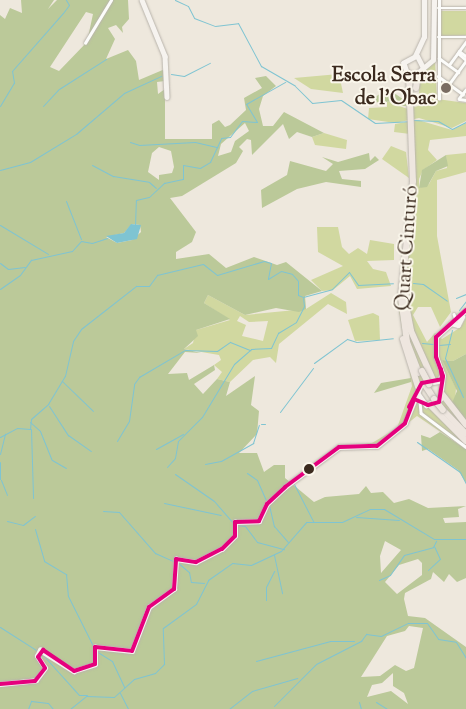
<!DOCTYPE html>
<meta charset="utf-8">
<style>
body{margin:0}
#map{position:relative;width:466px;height:709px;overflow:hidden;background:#eee8dd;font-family:"Sorts Mill Goudy",serif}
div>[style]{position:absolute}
.green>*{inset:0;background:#d1d8a0}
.forest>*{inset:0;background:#bbc999}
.water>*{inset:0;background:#7fc4d2}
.stream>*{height:1px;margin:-0.5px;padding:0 0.5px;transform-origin:0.5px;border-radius:0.5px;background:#7fc4d2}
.roads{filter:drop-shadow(0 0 1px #b9b4ac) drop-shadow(0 0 1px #b9b4ac)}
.street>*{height:2.5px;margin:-1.25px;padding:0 1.25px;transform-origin:1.25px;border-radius:1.25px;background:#fcfcfa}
.secondary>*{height:4.5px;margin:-2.25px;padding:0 2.25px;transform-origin:2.25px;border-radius:2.25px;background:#f6f3ef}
.highway>*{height:6px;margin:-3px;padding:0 3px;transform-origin:3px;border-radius:3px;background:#eee6df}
.bridges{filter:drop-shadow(0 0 1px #b9b4ac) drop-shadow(0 0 1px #b9b4ac)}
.highway-bridge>*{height:6px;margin:-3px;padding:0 3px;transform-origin:3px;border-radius:3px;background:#eee6df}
.bus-1>*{height:4px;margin:-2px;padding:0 2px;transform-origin:2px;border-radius:2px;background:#e5007d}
.dots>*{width:14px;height:14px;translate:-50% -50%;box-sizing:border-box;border:2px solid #fbf7ec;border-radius:50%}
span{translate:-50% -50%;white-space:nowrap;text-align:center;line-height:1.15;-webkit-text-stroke:4px #fbf7ec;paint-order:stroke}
.poi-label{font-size:20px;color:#3b2a1e;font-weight:700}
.right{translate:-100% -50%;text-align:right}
.street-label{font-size:20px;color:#3b2a1e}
</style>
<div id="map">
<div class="green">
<div style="clip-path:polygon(440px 11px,466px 11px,466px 35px,440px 36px)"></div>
<div style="clip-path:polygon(435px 60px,437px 99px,466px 103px,466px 121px,452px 128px,419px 118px,395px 123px,368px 119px,369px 108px,387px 107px,387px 102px,399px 101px,399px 106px,408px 109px,418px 106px,420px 75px)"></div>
<div style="clip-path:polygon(339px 74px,343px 93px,311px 89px,294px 78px)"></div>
<div style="clip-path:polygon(evenodd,418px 120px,452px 130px,466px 123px,466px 136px,430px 140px,428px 150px,437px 160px,423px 170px,419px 179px,419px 188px,429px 184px,436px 171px,447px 168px,446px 155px,466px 153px,466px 172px,437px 180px,437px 236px,451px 312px,440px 327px,431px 307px,418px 307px,413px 315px,427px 342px,435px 333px,442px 339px,461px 327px,466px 318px,466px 354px,453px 361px,442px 360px,456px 388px,455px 401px,466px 421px,466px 449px,417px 416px,376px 448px,346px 446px,372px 443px,397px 428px,412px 386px,398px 305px,410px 187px,410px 134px,394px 132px,395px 124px,418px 120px,425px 382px,439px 385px,437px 402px,424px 403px,418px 392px,425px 382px)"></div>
<div style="clip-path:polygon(324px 133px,347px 140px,346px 149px,315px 145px,312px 137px)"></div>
<div style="clip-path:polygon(391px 146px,406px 152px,409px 178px,382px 159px)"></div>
<div style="clip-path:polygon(317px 227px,338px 227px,342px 247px,349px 254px,358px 248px,367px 254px,370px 240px,394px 244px,394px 260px,367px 261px,373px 269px,386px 272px,391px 286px,357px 289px,350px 276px,333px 290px,322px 291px,311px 280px,343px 266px,318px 252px)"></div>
<div style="clip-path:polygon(evenodd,331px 293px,346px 302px,347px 314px,328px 304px,279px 344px,276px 363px,270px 357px,253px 360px,230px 382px,217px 379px,222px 372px,214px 365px,221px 360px,219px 355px,184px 349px,193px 343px,196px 330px,230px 320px,204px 303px,208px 295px,245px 315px,306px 309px,331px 293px,240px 316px,249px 322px,268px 321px,263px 341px,242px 336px,246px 325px,237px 321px,240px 316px)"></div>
<div style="clip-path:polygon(373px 313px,379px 316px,380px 340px,355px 341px,348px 320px)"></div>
</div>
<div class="forest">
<div style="clip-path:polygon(evenodd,21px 0,54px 0,48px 9px,57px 0,128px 0,129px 19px,122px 27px,123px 33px,116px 25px,108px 28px,115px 39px,106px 59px,128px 50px,136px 61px,139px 80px,165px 69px,165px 81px,157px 82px,158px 94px,165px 89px,165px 139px,212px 139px,212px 124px,219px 120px,225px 127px,230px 125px,246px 110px,244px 98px,262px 88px,255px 78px,266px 76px,276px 86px,263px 96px,259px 109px,263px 126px,273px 126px,284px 112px,324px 133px,312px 137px,297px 132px,289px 139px,283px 124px,252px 155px,251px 140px,247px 139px,239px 147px,243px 151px,236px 163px,182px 196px,170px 198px,196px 232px,192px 242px,176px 252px,176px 259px,209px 254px,226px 268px,254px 257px,277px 265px,286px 262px,322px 291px,305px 296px,306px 309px,299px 312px,276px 308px,245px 315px,208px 295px,204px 303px,230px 319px,196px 330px,198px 336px,184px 349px,201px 353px,185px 352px,168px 374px,187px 373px,189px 380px,214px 365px,215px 370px,194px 384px,203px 394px,217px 379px,230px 382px,226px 396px,255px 376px,251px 405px,259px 411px,257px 434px,239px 453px,257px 453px,264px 472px,274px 465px,285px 465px,285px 478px,314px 502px,325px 497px,359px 494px,366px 486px,371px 493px,383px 492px,394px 503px,409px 499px,428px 508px,466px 506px,458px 509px,459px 517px,443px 518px,445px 523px,466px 522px,466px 578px,457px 582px,449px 574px,444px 582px,433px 572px,431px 579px,405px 593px,404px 599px,408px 616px,425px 618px,466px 647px,466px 709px,0 709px,0 15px,5px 19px,10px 8px,22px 13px,21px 0,86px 12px,93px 14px,87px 42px,59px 71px,50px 67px,86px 12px,21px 0,245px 123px,249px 131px,235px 141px,231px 152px,218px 156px,221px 144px,245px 123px,21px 0,159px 147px,171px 151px,174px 167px,172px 173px,159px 175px,159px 180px,148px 172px,152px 153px,159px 147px,21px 0,132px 224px,140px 225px,141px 232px,132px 240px,117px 243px,106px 237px,124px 233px,132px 224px,21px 0,385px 541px,401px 550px,381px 573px,380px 556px,385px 541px,21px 0,418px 559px,422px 563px,422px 575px,397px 594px,385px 582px,399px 565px,418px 559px,21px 0,409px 626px,423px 628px,414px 668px,406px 671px,395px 665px,380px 676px,361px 677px,387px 636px,405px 631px,409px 626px,21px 0,393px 673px,393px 686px,404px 693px,408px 704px,391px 691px,367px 697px,372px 685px,382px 683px,393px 673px)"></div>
<div style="clip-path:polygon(387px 88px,407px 102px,407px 106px,399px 106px,399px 101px,368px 103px)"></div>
<div style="clip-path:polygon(369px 153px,370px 161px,375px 156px,379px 160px,365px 169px,339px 171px,342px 179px,361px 181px,361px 187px,326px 182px,297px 189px,262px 208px,261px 190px,287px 175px,290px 161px,326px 171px,333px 164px,322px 157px,338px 162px)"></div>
<div style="clip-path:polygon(446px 155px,448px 166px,436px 171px,427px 187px,419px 188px,422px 170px)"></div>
<div style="clip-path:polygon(466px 354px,466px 421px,452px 403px,457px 391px,442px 360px,453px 361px)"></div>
<div style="clip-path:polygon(411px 378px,411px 382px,374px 393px,381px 383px)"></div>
<div style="clip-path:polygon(440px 432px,466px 449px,466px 483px,458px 470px,428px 449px,422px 451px,421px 435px,430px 438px)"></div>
</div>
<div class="water">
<div style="clip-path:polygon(131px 224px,141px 225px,137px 239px,117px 243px,106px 236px,124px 233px)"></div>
</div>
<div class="stream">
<div style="left:175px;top:0;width:14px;rotate:25deg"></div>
<div style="left:188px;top:6px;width:13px;rotate:63deg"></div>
<div style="left:194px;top:18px;width:22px;rotate:21deg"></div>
<div style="left:215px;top:26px;width:23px;rotate:-7deg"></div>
<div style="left:238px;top:23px;width:49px;rotate:61.9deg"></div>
<div style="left:261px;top:66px;width:39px;rotate:30deg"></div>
<div style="left:295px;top:86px;width:24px;rotate:45deg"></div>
<div style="left:312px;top:103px;width:29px;rotate:-6deg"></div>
<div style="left:341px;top:100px;width:41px;rotate:34.1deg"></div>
<div style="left:375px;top:123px;width:33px;rotate:-3deg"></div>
<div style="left:171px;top:74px;width:13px;rotate:9deg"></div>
<div style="left:184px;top:76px;width:29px;rotate:-27deg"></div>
<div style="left:0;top:106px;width:27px;rotate:-59deg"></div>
<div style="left:14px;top:83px;width:12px;rotate:-99deg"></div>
<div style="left:12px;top:71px;width:77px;rotate:-48.7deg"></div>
<div style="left:63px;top:13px;width:10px;rotate:-53deg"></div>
<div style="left:69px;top:5px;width:6px;rotate:-121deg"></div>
<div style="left:43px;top:106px;width:23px;rotate:-47deg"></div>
<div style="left:59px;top:89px;width:56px;rotate:-32.6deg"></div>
<div style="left:412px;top:120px;width:26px;rotate:2deg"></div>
<div style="left:438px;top:121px;width:16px;rotate:30deg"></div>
<div style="left:452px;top:129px;width:16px;rotate:-27deg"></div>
<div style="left:130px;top:142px;width:9px;rotate:18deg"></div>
<div style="left:139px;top:145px;width:56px;rotate:-3.1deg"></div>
<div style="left:195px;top:142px;width:23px;rotate:13deg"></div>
<div style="left:92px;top:165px;width:24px;rotate:28deg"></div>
<div style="left:113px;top:176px;width:36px;rotate:9deg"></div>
<div style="left:149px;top:182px;width:9px;rotate:41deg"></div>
<div style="left:0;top:170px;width:31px;rotate:-15deg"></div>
<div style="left:30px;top:162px;width:54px;rotate:-31.3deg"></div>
<div style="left:76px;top:134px;width:63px;rotate:-40.5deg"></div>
<div style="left:124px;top:93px;width:41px;rotate:-24.7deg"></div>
<div style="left:66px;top:201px;width:41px;rotate:68.5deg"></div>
<div style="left:0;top:225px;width:56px;rotate:31.1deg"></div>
<div style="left:135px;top:226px;width:26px;rotate:-88deg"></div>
<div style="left:136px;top:200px;width:13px;rotate:-13deg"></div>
<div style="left:149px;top:197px;width:21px;rotate:-43deg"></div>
<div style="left:164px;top:183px;width:19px;rotate:-12deg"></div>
<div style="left:183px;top:179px;width:14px;rotate:-90deg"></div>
<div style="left:183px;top:165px;width:17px;rotate:10deg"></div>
<div style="left:200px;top:168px;width:12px;rotate:-31deg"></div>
<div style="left:210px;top:162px;width:26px;rotate:-65deg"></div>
<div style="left:221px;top:138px;width:9px;rotate:-6deg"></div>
<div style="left:230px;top:137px;width:20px;rotate:-53deg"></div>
<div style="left:242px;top:121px;width:15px;rotate:4deg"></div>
<div style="left:257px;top:122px;width:21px;rotate:-121deg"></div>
<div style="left:246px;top:104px;width:45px;rotate:-29.4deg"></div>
<div style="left:0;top:263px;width:10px;rotate:37deg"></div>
<div style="left:8px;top:269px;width:17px;rotate:-7deg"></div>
<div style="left:413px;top:283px;width:10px;rotate:6deg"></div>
<div style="left:423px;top:284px;width:29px;rotate:35deg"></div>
<div style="left:0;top:289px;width:24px;rotate:-35deg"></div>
<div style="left:20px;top:275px;width:19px;rotate:-54deg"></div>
<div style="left:31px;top:260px;width:42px;rotate:-12.4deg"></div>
<div style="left:72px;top:251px;width:13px;rotate:-48deg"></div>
<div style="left:81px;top:241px;width:11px;rotate:10deg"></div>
<div style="left:92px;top:243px;width:16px;rotate:-18deg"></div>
<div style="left:456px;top:298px;width:11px;rotate:-22deg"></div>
<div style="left:459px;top:310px;width:11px;rotate:-52deg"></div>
<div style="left:452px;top:330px;width:29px;rotate:104deg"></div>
<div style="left:445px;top:358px;width:43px;rotate:65.2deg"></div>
<div style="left:422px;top:343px;width:11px;rotate:5deg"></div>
<div style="left:439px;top:345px;width:11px;rotate:-5deg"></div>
<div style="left:314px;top:363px;width:41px;rotate:-36deg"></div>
<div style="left:347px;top:339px;width:10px;rotate:17deg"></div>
<div style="left:357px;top:342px;width:36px;rotate:-6deg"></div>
<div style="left:62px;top:381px;width:43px;rotate:44.1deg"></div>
<div style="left:49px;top:406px;width:35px;rotate:57deg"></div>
<div style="left:68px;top:435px;width:28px;rotate:35deg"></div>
<div style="left:280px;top:412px;width:55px;rotate:-53.1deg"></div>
<div style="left:30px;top:422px;width:13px;rotate:42deg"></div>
<div style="left:40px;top:431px;width:31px;rotate:68deg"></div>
<div style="left:52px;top:460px;width:16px;rotate:30deg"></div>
<div style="left:261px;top:424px;width:4px"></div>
<div style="left:31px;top:429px;width:69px;rotate:88.3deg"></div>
<div style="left:0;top:437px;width:19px;rotate:-28deg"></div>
<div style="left:17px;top:428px;width:13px;rotate:4deg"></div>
<div style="left:30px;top:429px;width:10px;rotate:-84deg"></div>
<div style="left:31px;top:419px;width:23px;rotate:-41deg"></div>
<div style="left:48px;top:404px;width:33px;rotate:-59deg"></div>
<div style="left:65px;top:376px;width:36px;rotate:-77deg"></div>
<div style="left:73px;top:341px;width:14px;rotate:-56deg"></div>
<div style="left:81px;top:329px;width:70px;rotate:-38deg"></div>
<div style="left:136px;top:286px;width:13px"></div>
<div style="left:149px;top:286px;width:14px;rotate:-54deg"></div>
<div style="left:157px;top:275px;width:47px;rotate:-13.4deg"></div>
<div style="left:203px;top:264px;width:18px;rotate:38deg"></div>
<div style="left:217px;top:275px;width:49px;rotate:-16.6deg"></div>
<div style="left:264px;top:261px;width:7px;rotate:16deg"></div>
<div style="left:271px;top:263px;width:16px;rotate:101deg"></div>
<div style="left:268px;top:279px;width:15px;rotate:-32deg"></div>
<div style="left:281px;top:271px;width:11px;rotate:15deg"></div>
<div style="left:292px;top:274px;width:9px;rotate:49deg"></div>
<div style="left:298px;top:281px;width:14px;rotate:90deg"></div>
<div style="left:298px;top:295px;width:5px;rotate:22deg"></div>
<div style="left:303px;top:297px;width:30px;rotate:-15deg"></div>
<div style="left:332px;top:289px;width:24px;rotate:-45deg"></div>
<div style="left:349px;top:272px;width:16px;rotate:55deg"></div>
<div style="left:358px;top:285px;width:35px;rotate:-3deg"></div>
<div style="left:117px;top:441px;width:23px;rotate:-59deg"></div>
<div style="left:129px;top:421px;width:37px;rotate:-82deg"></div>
<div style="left:134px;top:384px;width:9px;rotate:-54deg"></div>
<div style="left:139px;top:377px;width:53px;rotate:-30.4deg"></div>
<div style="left:185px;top:350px;width:32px;rotate:2deg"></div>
<div style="left:217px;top:351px;width:16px;rotate:-35deg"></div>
<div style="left:230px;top:342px;width:22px;rotate:22deg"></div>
<div style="left:417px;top:442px;width:52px;rotate:34.9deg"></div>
<div style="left:460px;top:472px;width:13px;rotate:63deg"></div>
<div style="left:156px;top:449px;width:31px;rotate:-29deg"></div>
<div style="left:0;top:454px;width:21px;rotate:-76deg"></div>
<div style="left:0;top:462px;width:17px;rotate:90deg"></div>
<div style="left:205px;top:464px;width:16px;rotate:-11deg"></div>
<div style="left:221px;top:461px;width:37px;rotate:-29deg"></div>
<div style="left:253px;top:443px;width:19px;rotate:-72deg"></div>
<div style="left:167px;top:467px;width:12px;rotate:-48deg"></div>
<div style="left:175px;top:458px;width:17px;rotate:-80deg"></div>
<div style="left:178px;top:441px;width:34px;rotate:-45deg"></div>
<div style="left:202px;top:417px;width:62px;rotate:-58.9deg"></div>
<div style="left:234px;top:364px;width:23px;rotate:-41deg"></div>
<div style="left:251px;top:349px;width:20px;rotate:-3deg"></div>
<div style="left:271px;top:348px;width:17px;rotate:-65deg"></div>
<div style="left:278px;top:333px;width:21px;rotate:-31deg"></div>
<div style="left:296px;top:322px;width:18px;rotate:-63deg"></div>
<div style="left:304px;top:306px;width:8px;rotate:-97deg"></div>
<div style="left:247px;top:473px;width:12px;rotate:35deg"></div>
<div style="left:257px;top:480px;width:24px;rotate:66deg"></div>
<div style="left:175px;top:474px;width:47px;rotate:34.7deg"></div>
<div style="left:214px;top:501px;width:28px;rotate:49deg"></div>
<div style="left:1px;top:480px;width:16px;rotate:68deg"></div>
<div style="left:294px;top:484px;width:42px;rotate:62.8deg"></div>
<div style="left:164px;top:503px;width:58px;rotate:11.9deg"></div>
<div style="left:269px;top:505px;width:22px;rotate:77deg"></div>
<div style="left:274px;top:526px;width:21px;rotate:49deg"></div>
<div style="left:103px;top:511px;width:16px;rotate:4deg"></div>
<div style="left:119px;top:512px;width:55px;rotate:48.7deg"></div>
<div style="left:155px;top:553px;width:20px;rotate:24deg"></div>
<div style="left:356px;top:517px;width:43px;rotate:4deg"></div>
<div style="left:7px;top:521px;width:16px;rotate:14deg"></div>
<div style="left:23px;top:525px;width:15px;rotate:-37deg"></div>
<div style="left:237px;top:525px;width:8px;rotate:7deg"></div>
<div style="left:245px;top:526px;width:20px;rotate:53deg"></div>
<div style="left:257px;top:542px;width:28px;rotate:15deg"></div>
<div style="left:35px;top:529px;width:33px;rotate:74deg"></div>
<div style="left:44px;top:561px;width:26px;rotate:31deg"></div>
<div style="left:66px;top:574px;width:22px;rotate:85deg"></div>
<div style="left:68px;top:596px;width:56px;rotate:63.4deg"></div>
<div style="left:274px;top:555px;width:39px;rotate:78deg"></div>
<div style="left:177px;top:562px;width:16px;rotate:40deg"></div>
<div style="left:189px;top:572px;width:10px;rotate:79deg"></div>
<div style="left:191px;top:582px;width:13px;rotate:4deg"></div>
<div style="left:428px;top:570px;width:16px;rotate:-43deg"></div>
<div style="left:440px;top:559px;width:14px;rotate:-115deg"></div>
<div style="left:379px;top:580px;width:12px;rotate:-24deg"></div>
<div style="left:390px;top:575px;width:24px;rotate:-55deg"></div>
<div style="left:404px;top:555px;width:30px;rotate:-15deg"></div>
<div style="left:433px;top:547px;width:7px;rotate:-63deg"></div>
<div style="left:266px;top:600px;width:13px;rotate:-90deg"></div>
<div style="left:266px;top:587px;width:18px;rotate:-63deg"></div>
<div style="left:0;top:627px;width:43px;rotate:32.6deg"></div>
<div style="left:96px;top:651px;width:19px;rotate:32deg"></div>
<div style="left:112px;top:661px;width:29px;rotate:65deg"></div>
<div style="left:42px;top:654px;width:55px;rotate:47.9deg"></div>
<div style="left:79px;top:695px;width:8px"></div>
<div style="left:256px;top:661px;width:77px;rotate:-15.1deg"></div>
<div style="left:330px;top:641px;width:24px"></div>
<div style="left:120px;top:693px;width:18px;rotate:63deg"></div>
<div style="left:359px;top:702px;width:7px;rotate:74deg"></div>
<div style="left:376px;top:702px;width:13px;rotate:32deg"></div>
<div style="left:274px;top:706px;width:59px;rotate:-45deg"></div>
<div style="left:316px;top:664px;width:51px;rotate:-27.1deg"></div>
<div style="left:361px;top:641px;width:9px;rotate:-54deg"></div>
<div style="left:366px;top:634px;width:15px;rotate:8deg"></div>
<div style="left:381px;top:636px;width:30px;rotate:-26deg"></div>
<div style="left:408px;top:623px;width:19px"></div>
<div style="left:427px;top:623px;width:19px;rotate:55deg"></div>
<div style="left:438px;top:639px;width:18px;rotate:9deg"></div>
<div style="left:456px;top:642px;width:19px;rotate:58deg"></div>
<div style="left:8px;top:709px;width:8px"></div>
<div style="left:28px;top:709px;width:9px;rotate:-69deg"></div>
<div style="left:31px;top:701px;width:17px;rotate:7deg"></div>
<div style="left:48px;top:703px;width:8px;rotate:50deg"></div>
<div style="left:70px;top:709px;width:21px;rotate:-39deg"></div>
<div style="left:86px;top:696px;width:28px;rotate:2deg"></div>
<div style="left:114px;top:697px;width:27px;rotate:-42deg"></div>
<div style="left:134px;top:679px;width:22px;rotate:-16deg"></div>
<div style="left:155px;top:673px;width:13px;rotate:-45deg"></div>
<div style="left:164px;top:664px;width:36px;rotate:-92deg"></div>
<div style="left:163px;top:628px;width:41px;rotate:-36deg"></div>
<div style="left:196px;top:604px;width:27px;rotate:-63deg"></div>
<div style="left:208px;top:580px;width:29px;rotate:-35deg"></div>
<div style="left:232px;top:563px;width:19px;rotate:6deg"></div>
<div style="left:251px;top:565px;width:33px;rotate:-25deg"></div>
<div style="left:281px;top:551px;width:38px;rotate:-49deg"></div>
<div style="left:306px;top:522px;width:36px"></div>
<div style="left:342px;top:522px;width:31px;rotate:-25deg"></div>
<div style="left:370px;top:509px;width:14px"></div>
<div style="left:384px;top:509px;width:58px;rotate:31deg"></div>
<div style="left:434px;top:539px;width:32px"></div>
<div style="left:229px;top:709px;width:29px;rotate:-38deg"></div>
<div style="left:252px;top:691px;width:47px;rotate:-16.1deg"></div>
</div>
<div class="roads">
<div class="street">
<div style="left:438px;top:8px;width:28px"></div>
<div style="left:438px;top:37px;width:28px"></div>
<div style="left:85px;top:43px;width:50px;rotate:-58.8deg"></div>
<div style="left:459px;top:51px;width:9px;rotate:36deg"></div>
<div style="left:458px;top:53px;width:11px;rotate:41deg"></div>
<div style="left:439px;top:58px;width:24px;rotate:36deg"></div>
<div style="left:449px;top:65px;width:29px;rotate:-54deg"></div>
<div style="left:438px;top:76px;width:31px;rotate:36deg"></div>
<div style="left:449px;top:84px;width:29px;rotate:-54deg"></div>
<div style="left:466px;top:90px;width:11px;rotate:128deg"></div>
<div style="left:459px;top:99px;width:7px;rotate:8deg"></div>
<div style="left:439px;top:99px;width:99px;rotate:-90deg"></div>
<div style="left:454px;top:314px;width:3px;rotate:72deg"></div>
<div style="left:420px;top:401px;width:12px;rotate:85deg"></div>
<div style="left:421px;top:413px;width:56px;rotate:37.1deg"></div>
</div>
<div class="secondary">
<div style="left:142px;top:0;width:61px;rotate:67.7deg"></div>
<div style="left:165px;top:56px;width:41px;rotate:87.2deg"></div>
<div style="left:415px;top:56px;width:21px;rotate:-65deg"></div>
<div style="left:424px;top:37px;width:37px;rotate:-90deg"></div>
<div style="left:423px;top:68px;width:13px;rotate:-117deg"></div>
<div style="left:417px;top:56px;width:15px;rotate:152deg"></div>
<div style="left:404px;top:63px;width:9px;rotate:72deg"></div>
<div style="left:407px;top:72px;width:9px;rotate:21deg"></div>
<div style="left:415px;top:75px;width:23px;rotate:-40deg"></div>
<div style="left:433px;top:60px;width:60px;rotate:-89deg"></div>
<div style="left:451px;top:323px;width:7px;rotate:16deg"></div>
<div style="left:458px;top:325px;width:9px;rotate:-63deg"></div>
<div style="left:417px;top:392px;width:16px;rotate:55deg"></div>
<div style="left:426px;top:405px;width:15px;rotate:-23deg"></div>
<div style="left:440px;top:399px;width:23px;rotate:-83deg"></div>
<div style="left:443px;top:376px;width:20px;rotate:-110deg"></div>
<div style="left:436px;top:357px;width:20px;rotate:-90deg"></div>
<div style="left:436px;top:337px;width:40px;rotate:-42deg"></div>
<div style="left:0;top:684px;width:36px;rotate:-6deg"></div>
<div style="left:36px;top:680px;width:15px;rotate:-53deg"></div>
<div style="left:45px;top:668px;width:14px;rotate:-124deg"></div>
<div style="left:37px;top:656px;width:7px;rotate:-63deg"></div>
<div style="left:40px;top:650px;width:40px;rotate:32deg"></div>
<div style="left:74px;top:671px;width:22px;rotate:-18deg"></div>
<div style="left:95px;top:664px;width:17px;rotate:-90deg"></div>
<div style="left:95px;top:647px;width:37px;rotate:6deg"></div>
<div style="left:132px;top:651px;width:47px;rotate:-68.9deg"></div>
<div style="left:149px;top:607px;width:31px;rotate:-36deg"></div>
<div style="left:174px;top:589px;width:30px;rotate:-86deg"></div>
<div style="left:176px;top:559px;width:20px;rotate:9deg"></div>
<div style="left:196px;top:562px;width:29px;rotate:-27deg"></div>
<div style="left:222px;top:549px;width:18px;rotate:-45deg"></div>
<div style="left:235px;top:536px;width:14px;rotate:-90deg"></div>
<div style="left:235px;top:522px;width:24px;rotate:-2deg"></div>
<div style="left:259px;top:521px;width:19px;rotate:-65deg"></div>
<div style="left:267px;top:504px;width:25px;rotate:-43deg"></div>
<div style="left:285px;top:487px;width:67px;rotate:-36.5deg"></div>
<div style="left:339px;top:447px;width:38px;rotate:-2deg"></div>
<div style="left:377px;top:446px;width:36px;rotate:-39deg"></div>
<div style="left:405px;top:423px;width:42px;rotate:-67.7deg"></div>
<div style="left:421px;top:384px;width:18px;rotate:-9deg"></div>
<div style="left:439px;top:381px;width:8px;rotate:-67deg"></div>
</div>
<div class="highway">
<div style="left:409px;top:74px;width:107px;rotate:87.9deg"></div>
<div style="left:413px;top:181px;width:118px;rotate:95.9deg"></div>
<div style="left:401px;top:298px;width:44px;rotate:82.2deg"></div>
<div style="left:407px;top:342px;width:33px;rotate:69deg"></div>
<div style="left:416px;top:88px;width:14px;rotate:-82deg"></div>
<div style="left:406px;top:277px;width:35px;rotate:90deg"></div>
<div style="left:407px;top:310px;width:21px;rotate:79deg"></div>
<div style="left:411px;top:331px;width:54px;rotate:65.8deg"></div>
<div style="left:403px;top:339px;width:50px;rotate:72.6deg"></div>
<div style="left:425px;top:385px;width:17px;rotate:57deg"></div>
<div style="left:442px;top:394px;width:39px;rotate:52deg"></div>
<div style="left:430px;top:405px;width:51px;rotate:45deg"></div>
<div style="left:443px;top:410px;width:33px;rotate:46deg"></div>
</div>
</div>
<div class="bridges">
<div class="highway-bridge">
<div style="left:422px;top:371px;width:15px;rotate:62deg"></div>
<div style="left:434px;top:399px;width:14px;rotate:51deg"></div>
</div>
</div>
<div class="bus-1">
<div style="left:409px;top:407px;width:27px;rotate:-62deg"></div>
<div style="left:422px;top:383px;width:20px;rotate:-11deg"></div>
<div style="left:442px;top:379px;width:10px;rotate:-96deg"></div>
<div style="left:38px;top:657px;width:9px;rotate:-54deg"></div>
<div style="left:43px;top:650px;width:37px;rotate:34deg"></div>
<div style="left:74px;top:671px;width:22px;rotate:-18deg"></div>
<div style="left:95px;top:664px;width:17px;rotate:-90deg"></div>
<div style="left:95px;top:647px;width:37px;rotate:6deg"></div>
<div style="left:132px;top:651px;width:47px;rotate:-68.9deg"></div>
<div style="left:149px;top:607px;width:31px;rotate:-36deg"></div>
<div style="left:174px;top:589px;width:30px;rotate:-86deg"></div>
<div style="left:176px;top:559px;width:20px;rotate:9deg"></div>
<div style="left:196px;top:562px;width:29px;rotate:-27deg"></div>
<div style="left:222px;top:549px;width:18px;rotate:-45deg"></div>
<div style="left:235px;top:536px;width:14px;rotate:-90deg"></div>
<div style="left:235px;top:522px;width:24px;rotate:-2deg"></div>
<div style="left:259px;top:521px;width:19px;rotate:-65deg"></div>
<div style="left:267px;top:504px;width:25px;rotate:-43deg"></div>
<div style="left:285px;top:487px;width:67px;rotate:-36.5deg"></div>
<div style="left:339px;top:447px;width:38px;rotate:-2deg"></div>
<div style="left:377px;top:446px;width:36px;rotate:-39deg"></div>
<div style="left:405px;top:423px;width:26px;rotate:-69deg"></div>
<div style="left:414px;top:399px;width:15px;rotate:23deg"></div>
<div style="left:428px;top:405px;width:11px;rotate:-15deg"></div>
<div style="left:439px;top:402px;width:26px;rotate:-81deg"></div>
<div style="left:443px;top:376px;width:20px;rotate:-110deg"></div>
<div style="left:436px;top:357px;width:20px;rotate:-90deg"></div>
<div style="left:436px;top:337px;width:40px;rotate:-42deg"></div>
<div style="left:0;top:684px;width:35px;rotate:-5deg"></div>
<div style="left:35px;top:681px;width:16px;rotate:-52deg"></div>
<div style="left:45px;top:668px;width:13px;rotate:-122deg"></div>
</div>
<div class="dots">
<div style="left:446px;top:88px;background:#7a6c61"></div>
<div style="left:309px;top:469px;background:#3b2a1e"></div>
</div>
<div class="poi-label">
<span class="right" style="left:436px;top:88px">Escola Serra<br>de l'Obac</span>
</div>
<div class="street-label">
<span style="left:408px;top:248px;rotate:-86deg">Quart Cinturó</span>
</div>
</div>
